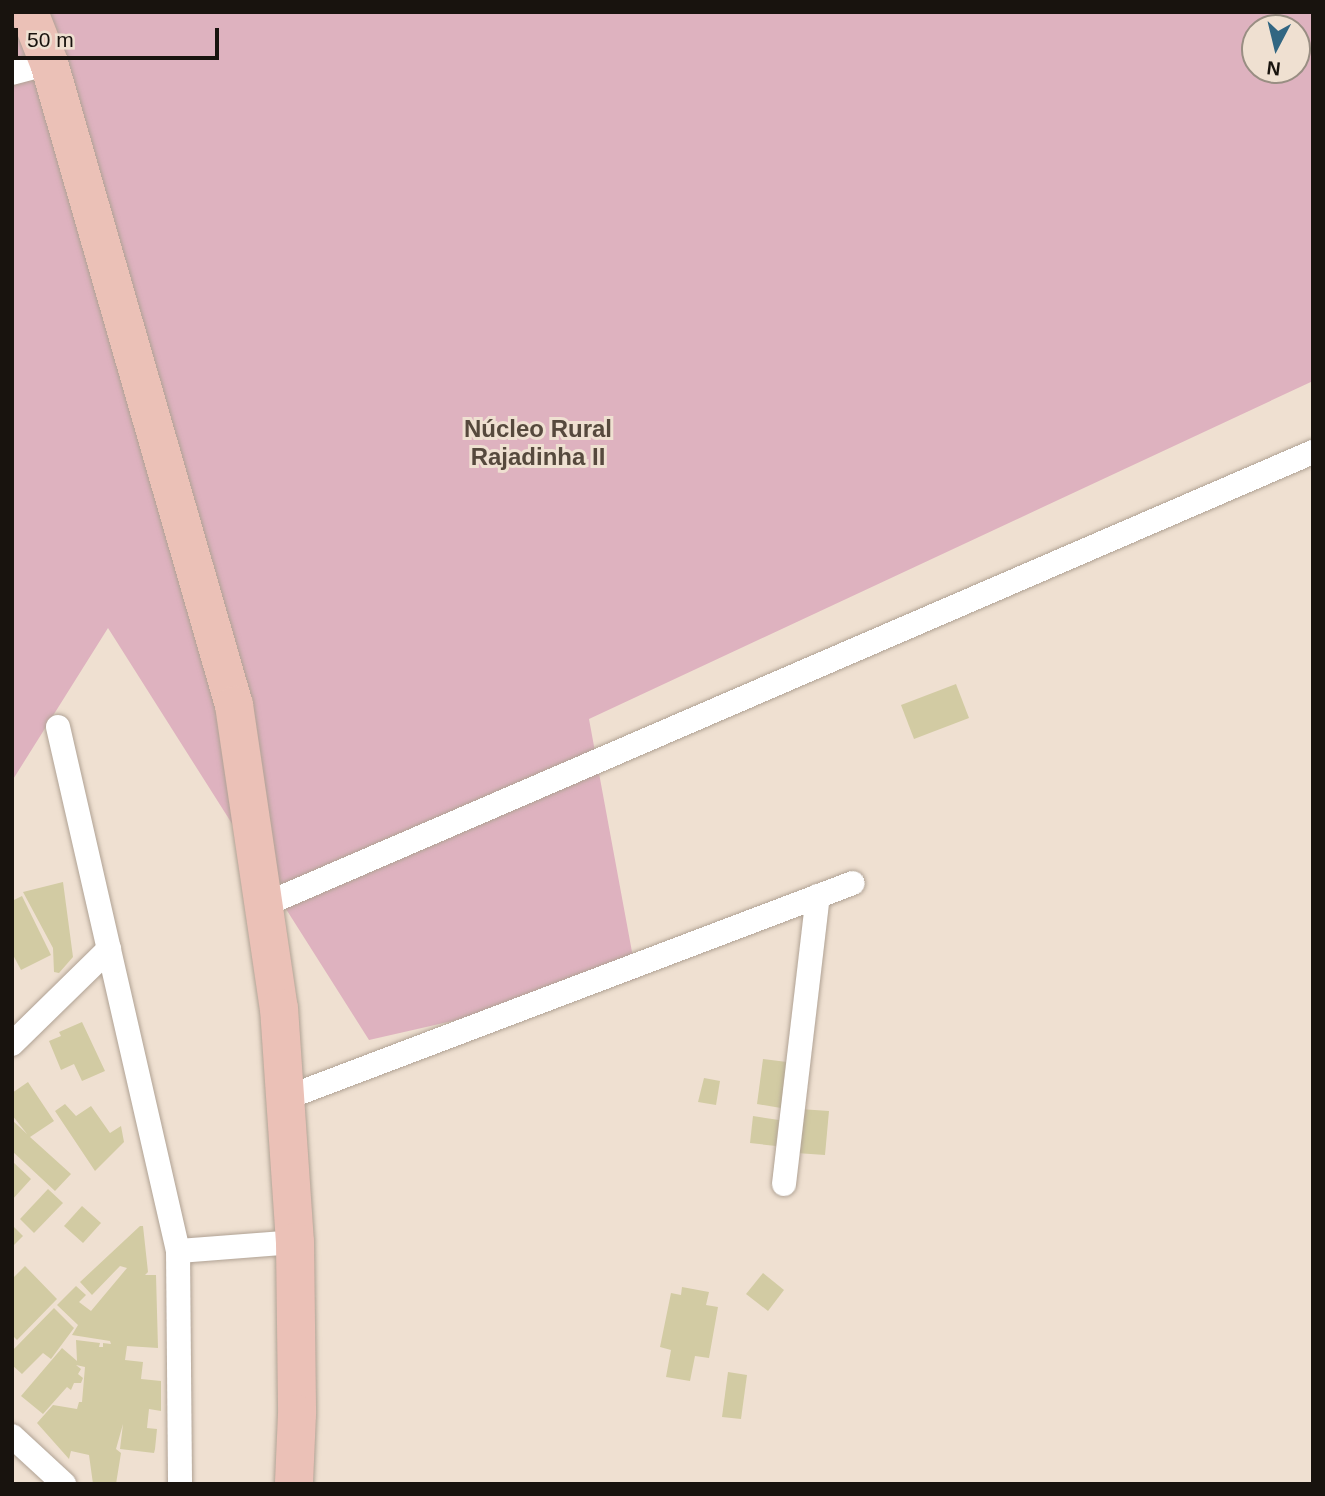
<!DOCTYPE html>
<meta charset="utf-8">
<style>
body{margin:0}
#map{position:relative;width:1325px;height:1496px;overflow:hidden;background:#efe0d1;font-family:Arial,sans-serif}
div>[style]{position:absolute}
.green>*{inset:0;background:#deb2bf}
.building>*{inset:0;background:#d2cba3}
.roads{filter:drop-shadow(0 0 2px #b0a294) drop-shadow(0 0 2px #b0a294)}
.street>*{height:24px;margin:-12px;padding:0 12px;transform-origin:12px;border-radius:12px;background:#fff}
.primary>*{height:38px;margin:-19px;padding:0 19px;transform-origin:19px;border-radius:19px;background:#ebc1b7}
span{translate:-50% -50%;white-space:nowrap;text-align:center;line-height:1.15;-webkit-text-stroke:6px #efe0d1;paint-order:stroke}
.district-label{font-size:24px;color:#56493d;font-weight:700}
.frame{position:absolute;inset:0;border:14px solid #18130e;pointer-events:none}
.north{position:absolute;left:1241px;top:14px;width:70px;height:70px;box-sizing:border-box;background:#efe0d1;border:2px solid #998e83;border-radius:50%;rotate:187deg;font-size:19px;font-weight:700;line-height:28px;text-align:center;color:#18130e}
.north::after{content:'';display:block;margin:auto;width:24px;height:32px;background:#316682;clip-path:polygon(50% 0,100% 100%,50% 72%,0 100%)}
.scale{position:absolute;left:14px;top:28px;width:205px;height:32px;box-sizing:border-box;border:4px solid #18130e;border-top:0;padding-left:9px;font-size:21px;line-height:24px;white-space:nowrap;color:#18130e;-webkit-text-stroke:5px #efe0d1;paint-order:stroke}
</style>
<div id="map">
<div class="green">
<div style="clip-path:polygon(evenodd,12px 12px,1313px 12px,1313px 381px,589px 719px,637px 979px,369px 1040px,108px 628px,12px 781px,12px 12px,1255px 28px,1297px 28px,1297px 70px,1255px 70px,1255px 28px)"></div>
</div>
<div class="building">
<div style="clip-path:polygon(956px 684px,969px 718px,914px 739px,901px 705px)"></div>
<div style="clip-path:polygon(63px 882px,73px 957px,59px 973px,54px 972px,53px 948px,23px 892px)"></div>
<div style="clip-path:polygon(22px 896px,51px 955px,21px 970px,12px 953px,12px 901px)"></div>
<div style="clip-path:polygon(82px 1022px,105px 1071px,82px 1081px,74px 1064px,61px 1070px,49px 1041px,61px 1036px,59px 1032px)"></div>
<div style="clip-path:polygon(763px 1059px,787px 1062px,781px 1108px,757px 1104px)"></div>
<div style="clip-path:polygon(704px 1078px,720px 1081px,716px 1105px,698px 1102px)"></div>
<div style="clip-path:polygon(28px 1082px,54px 1121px,30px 1137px,71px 1174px,55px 1191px,12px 1151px,12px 1120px,27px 1134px,12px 1115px,12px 1093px)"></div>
<div style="clip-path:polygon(65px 1104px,76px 1116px,91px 1106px,110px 1133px,121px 1126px,124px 1142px,95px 1171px,55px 1111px)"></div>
<div style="clip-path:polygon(800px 1109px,829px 1111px,825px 1155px,796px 1153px)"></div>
<div style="clip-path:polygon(753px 1116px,779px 1120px,776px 1146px,750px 1143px)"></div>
<div style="clip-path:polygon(12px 1161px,31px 1179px,12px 1200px)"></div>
<div style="clip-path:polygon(48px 1189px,63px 1203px,34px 1233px,20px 1219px)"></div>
<div style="clip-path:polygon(82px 1206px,101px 1223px,83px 1243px,64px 1226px)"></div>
<div style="clip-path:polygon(12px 1225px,23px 1236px,12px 1247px)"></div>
<div style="clip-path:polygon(140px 1226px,143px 1226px,148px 1272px,145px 1275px,156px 1275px,158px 1348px,127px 1346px,125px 1360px,143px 1362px,141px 1379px,161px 1381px,161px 1411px,149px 1409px,147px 1428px,157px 1429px,155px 1449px,154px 1453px,120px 1449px,123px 1424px,116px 1449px,121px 1453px,116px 1484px,93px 1484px,89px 1455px,71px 1451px,69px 1459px,37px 1423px,53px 1405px,77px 1409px,79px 1402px,82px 1402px,85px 1367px,76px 1365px,81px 1369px,78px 1374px,83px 1378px,81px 1383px,74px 1383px,71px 1390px,67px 1387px,43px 1414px,21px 1396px,62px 1348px,77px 1361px,76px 1340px,100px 1343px,99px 1347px,103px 1347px,103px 1343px,111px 1344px,110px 1341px,72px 1335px,78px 1325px,57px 1305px,76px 1286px,86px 1295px,79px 1302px,91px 1311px,127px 1268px,120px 1266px,92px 1295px,80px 1282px)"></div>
<div style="clip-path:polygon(25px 1266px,57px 1299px,17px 1340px,12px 1335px,12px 1279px)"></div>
<div style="clip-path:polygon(763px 1273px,784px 1290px,768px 1311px,746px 1294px)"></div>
<div style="clip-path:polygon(682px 1287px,709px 1292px,706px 1305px,718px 1307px,709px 1358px,695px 1356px,690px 1381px,666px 1377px,671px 1350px,660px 1347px,671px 1293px,681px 1295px)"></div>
<div style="clip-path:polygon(54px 1308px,74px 1328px,51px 1359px,43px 1353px,22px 1374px,12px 1365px,12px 1351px)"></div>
<div style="clip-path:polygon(728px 1372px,747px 1375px,741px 1419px,722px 1417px)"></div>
</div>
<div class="roads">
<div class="street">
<div style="left:12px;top:73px;width:38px;rotate:-15deg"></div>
<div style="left:58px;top:727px;width:538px;rotate:77.1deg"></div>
<div style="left:178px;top:1251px;width:233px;rotate:89.5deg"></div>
<div style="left:264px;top:905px;width:1143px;rotate:-23.36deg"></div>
<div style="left:12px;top:1044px;width:136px;rotate:-44.4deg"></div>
<div style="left:286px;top:1098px;width:606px;rotate:-20.77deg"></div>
<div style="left:784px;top:1184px;width:290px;rotate:-83.3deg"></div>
<div style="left:178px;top:1251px;width:117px;rotate:-4.4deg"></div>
<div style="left:12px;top:1436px;width:71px;rotate:42.7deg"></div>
</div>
<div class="primary">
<div style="left:29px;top:12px;width:55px;rotate:68.6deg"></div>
<div style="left:49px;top:63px;width:668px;rotate:73.93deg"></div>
<div style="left:234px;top:705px;width:306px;rotate:81.6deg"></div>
<div style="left:279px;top:1008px;width:235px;rotate:86.1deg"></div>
<div style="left:295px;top:1242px;width:172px;rotate:89.3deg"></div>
<div style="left:297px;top:1414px;width:70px;rotate:92.5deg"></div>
</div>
</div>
<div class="district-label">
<span style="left:538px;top:443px">Núcleo Rural<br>Rajadinha II</span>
</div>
<div class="frame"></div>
<div class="north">N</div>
<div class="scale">50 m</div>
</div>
